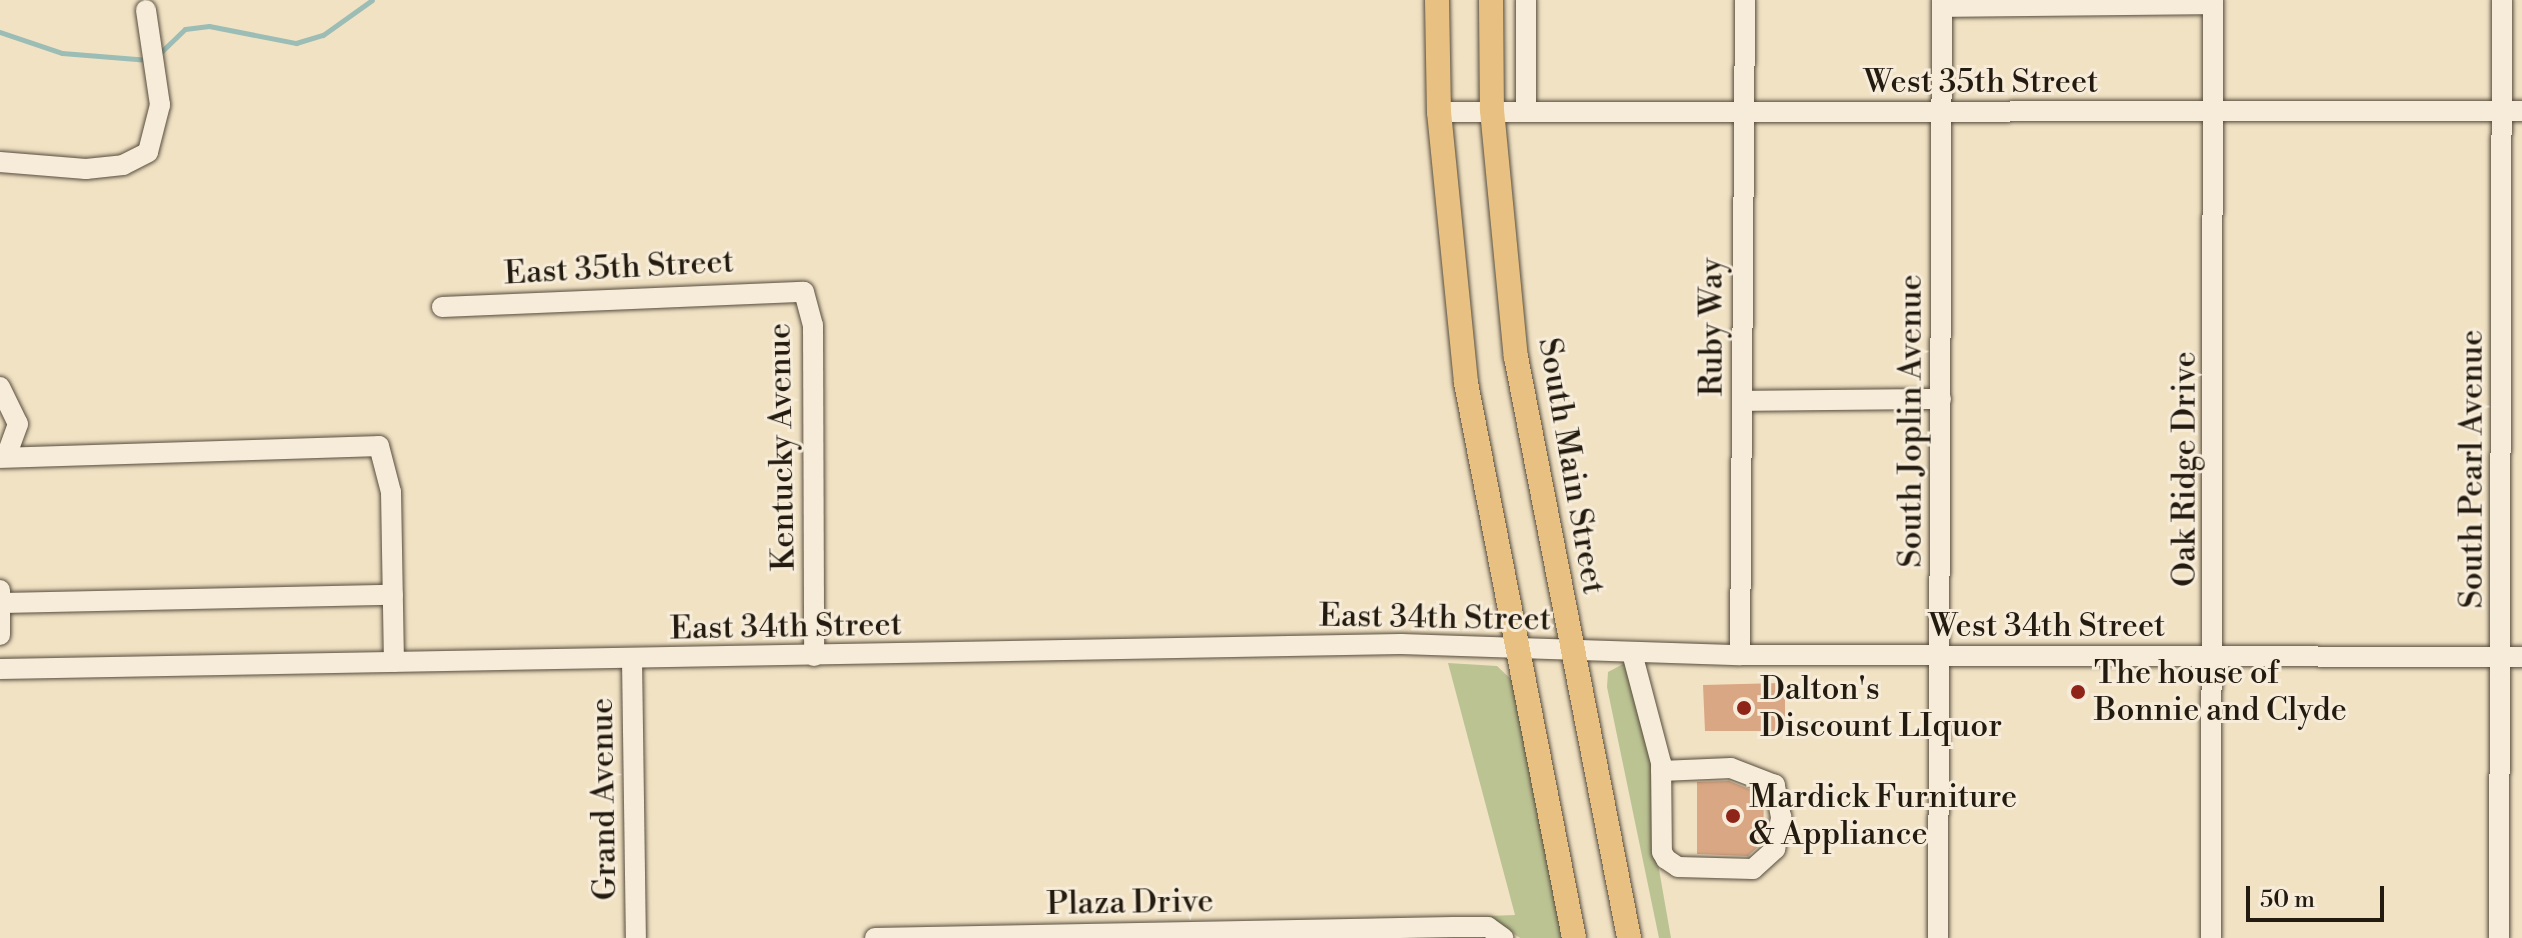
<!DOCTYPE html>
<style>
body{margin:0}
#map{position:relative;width:2522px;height:938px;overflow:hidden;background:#f1e2c4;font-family:"Libre Bodoni",serif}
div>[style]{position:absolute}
.green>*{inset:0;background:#bcc393}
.stream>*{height:5px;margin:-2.5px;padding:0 2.5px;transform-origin:2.5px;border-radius:2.5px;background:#9bbdb6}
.building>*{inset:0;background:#daa784}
.roads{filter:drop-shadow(0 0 2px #574d3d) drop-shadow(0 0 2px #574d3d)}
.minor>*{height:20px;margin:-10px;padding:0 10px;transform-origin:10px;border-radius:10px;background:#f6ecd9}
.major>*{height:24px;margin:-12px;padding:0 12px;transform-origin:12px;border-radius:12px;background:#e8c182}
.dots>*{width:22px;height:22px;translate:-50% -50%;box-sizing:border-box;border:4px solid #f6ecd9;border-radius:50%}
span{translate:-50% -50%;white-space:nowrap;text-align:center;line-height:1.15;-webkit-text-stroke:6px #f6ecd9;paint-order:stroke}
.street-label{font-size:32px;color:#241b10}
.poi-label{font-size:32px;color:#241b10}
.left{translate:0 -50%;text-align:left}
.scale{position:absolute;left:2246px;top:886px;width:138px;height:36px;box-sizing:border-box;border:4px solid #241b10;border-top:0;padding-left:10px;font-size:24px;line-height:28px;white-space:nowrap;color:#241b10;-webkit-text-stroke:6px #f6ecd9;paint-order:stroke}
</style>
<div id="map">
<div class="green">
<div style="clip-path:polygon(1627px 662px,1656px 769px,1657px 858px,1671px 938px,1659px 938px,1607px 687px,1608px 672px)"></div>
<div style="clip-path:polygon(1448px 663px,1497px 666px,1513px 681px,1566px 938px,1520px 938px,1487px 916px,1515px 915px)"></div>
</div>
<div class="stream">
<div style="left:0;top:32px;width:65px;rotate:18.7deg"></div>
<div style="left:62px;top:53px;width:87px;rotate:4.6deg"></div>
<div style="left:158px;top:55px;width:37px;rotate:-44deg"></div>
<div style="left:185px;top:29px;width:24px;rotate:-7deg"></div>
<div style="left:209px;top:26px;width:89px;rotate:11.1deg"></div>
<div style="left:296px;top:43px;width:28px;rotate:-17deg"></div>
<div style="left:323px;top:35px;width:60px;rotate:-35.5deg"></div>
</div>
<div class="building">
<div style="clip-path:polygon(1785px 683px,1785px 731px,1705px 731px,1703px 685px)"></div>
<div style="clip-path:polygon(1729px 781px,1764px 795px,1763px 842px,1748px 856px,1697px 854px,1697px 782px)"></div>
</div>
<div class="roads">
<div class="minor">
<div style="left:1526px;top:0;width:107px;rotate:90deg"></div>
<div style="left:1942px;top:7px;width:271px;rotate:-0.6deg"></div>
<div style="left:1439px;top:112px;width:1083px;rotate:-0.05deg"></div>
<div style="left:0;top:162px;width:86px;rotate:4.7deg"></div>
<div style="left:86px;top:169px;width:37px;rotate:-6deg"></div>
<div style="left:123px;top:165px;width:28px;rotate:-27deg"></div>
<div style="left:148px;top:152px;width:49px;rotate:-75.7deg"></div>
<div style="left:160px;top:105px;width:96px;rotate:-98.4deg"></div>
<div style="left:442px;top:307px;width:362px;rotate:-2.4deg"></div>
<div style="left:804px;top:292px;width:34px;rotate:75deg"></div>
<div style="left:813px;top:325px;width:331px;rotate:89.8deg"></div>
<div style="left:0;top:387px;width:41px;rotate:64.1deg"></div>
<div style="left:18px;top:424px;width:35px;rotate:110deg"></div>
<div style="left:1742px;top:401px;width:199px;rotate:-0.6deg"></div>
<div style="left:0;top:458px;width:379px;rotate:-1.8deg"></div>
<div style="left:379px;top:446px;width:48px;rotate:75.4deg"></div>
<div style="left:391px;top:492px;width:170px;rotate:89deg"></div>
<div style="left:0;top:590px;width:45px;rotate:90deg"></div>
<div style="left:1px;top:603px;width:392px;rotate:-1.2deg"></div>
<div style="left:1632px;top:653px;width:114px;rotate:75.2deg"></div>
<div style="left:1661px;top:763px;width:89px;rotate:89.4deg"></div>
<div style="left:1662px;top:852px;width:8px;rotate:60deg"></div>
<div style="left:1666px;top:859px;width:14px;rotate:34deg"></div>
<div style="left:1678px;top:867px;width:75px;rotate:1.5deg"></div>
<div style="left:1753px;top:869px;width:30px;rotate:-42deg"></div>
<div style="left:1775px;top:849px;width:33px;rotate:-79deg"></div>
<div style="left:1781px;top:817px;width:33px;rotate:-101deg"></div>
<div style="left:1775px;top:785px;width:47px;rotate:-158.9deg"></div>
<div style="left:1731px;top:768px;width:70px;rotate:177.5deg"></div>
<div style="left:1740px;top:655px;width:655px;rotate:-89.56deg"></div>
<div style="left:632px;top:659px;width:279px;rotate:89.2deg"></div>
<div style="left:0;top:669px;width:1401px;rotate:-1.02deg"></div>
<div style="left:1401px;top:644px;width:339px;rotate:1.9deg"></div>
<div style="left:1740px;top:655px;width:782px;rotate:0.15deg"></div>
<div style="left:875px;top:938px;width:578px;rotate:-1.09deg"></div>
<div style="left:1453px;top:927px;width:35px"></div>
<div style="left:1488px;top:927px;width:19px;rotate:36deg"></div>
<div style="left:1938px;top:938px;width:938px;rotate:-89.76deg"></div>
<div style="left:2211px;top:938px;width:938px;rotate:-89.88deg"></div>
<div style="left:2499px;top:938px;width:938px;rotate:-89.82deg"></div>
</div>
<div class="major">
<div style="left:1437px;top:0;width:112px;rotate:89deg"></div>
<div style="left:1439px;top:112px;width:272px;rotate:84.3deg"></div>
<div style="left:1466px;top:383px;width:565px;rotate:78.99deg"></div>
<div style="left:1491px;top:0;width:110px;rotate:89.5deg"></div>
<div style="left:1492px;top:110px;width:248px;rotate:84.5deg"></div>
<div style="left:1516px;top:357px;width:592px;rotate:78.99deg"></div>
</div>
</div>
<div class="dots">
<div style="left:2078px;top:692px;background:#8f2418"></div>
<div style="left:1744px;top:708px;background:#8f2418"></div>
<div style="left:1733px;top:816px;background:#8f2418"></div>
</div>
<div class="street-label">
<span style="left:1981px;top:82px">West 35th Street</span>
<span style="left:619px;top:268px;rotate:-3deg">East 35th Street</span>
<span style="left:1712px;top:327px;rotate:-90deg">Ruby Way</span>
<span style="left:1911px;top:421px;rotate:-90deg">South Joplin Avenue</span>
<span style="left:782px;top:447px;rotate:-91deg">Kentucky Avenue</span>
<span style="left:1571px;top:466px;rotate:80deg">South Main Street</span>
<span style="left:2185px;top:469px;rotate:-90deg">Oak Ridge Drive</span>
<span style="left:2472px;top:469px;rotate:-90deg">South Pearl Avenue</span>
<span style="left:1435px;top:618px;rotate:1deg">East 34th Street</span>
<span style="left:2047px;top:626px">West 34th Street</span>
<span style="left:786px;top:627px;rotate:-1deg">East 34th Street</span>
<span style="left:604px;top:799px;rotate:-91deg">Grand Avenue</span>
<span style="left:1130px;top:903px;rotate:-1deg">Plaza Drive</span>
</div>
<div class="poi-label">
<span class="left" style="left:2094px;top:692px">The house of<br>Bonnie and Clyde</span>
<span class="left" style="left:1760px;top:708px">Dalton's<br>Discount LIquor</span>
<span class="left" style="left:1749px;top:816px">Mardick Furniture<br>&amp; Appliance</span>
</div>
<div class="scale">50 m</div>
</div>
